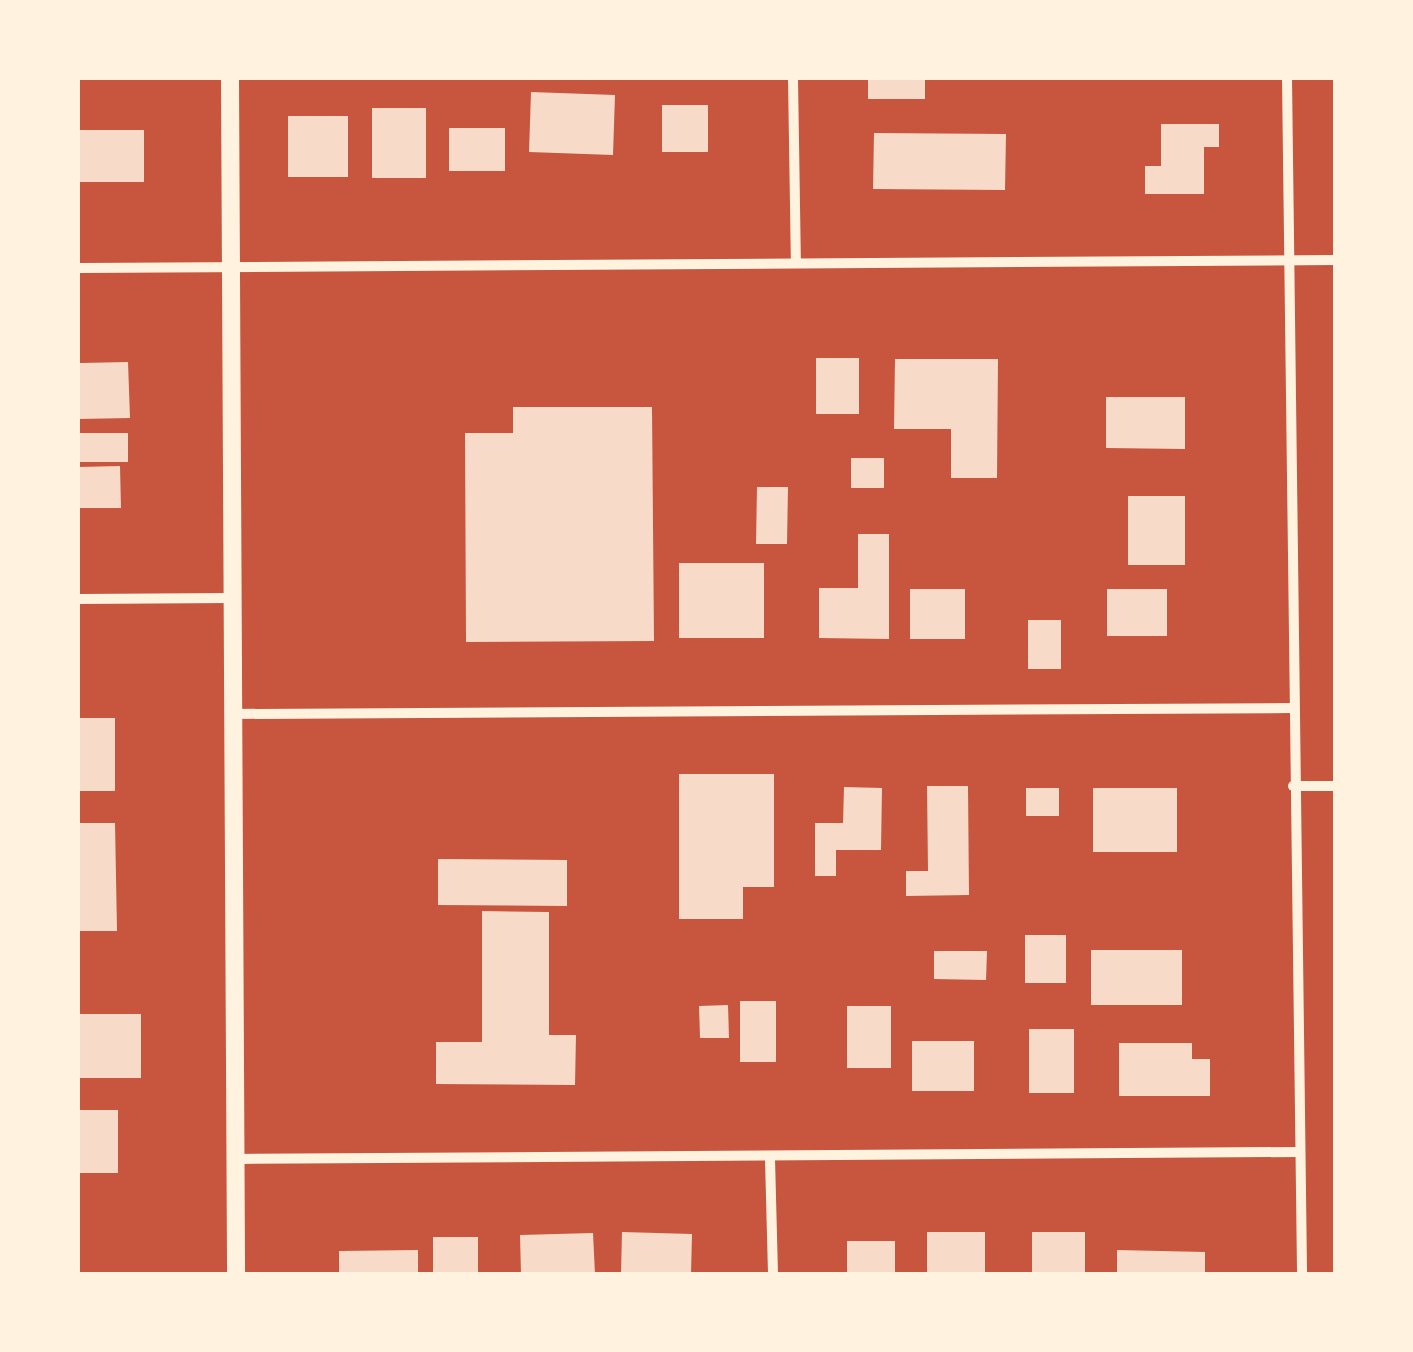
<!DOCTYPE html>
<style>
body{margin:0}
#map{position:relative;width:1413px;height:1352px;overflow:hidden;background:#c8553d;font-family:"IBM Plex Sans",sans-serif}
div>[style]{position:absolute}
.building>*{inset:0;background:#f7dbc8}
.minor>*{height:10px;margin:-5px;padding:0 5px;transform-origin:5px;border-radius:5px;background:#fff3e0}
.tertiary>*{height:18px;margin:-9px;padding:0 9px;transform-origin:9px;border-radius:9px;background:#fff3e0}
span{translate:-50% -50%;white-space:nowrap;text-align:center;line-height:1.15;-webkit-text-stroke:8px #fff3e0;paint-order:stroke}
.frame{position:absolute;inset:0;border:80px solid #fff3e0;pointer-events:none}
</style>
<div id="map">
<div class="building">
<div style="clip-path:polygon(868px 78px,925px 78px,925px 99px,868px 99px)"></div>
<div style="clip-path:polygon(531px 92px,615px 95px,613px 155px,529px 152px)"></div>
<div style="clip-path:polygon(662px 105px,708px 105px,708px 152px,662px 152px)"></div>
<div style="clip-path:polygon(372px 108px,426px 108px,426px 178px,372px 178px)"></div>
<div style="clip-path:polygon(288px 116px,348px 116px,348px 177px,288px 177px)"></div>
<div style="clip-path:polygon(1161px 124px,1219px 124px,1219px 147px,1204px 147px,1204px 194px,1145px 194px,1145px 166px,1161px 166px)"></div>
<div style="clip-path:polygon(449px 128px,505px 128px,505px 171px,449px 171px)"></div>
<div style="clip-path:polygon(79px 130px,144px 130px,144px 182px,78px 182px)"></div>
<div style="clip-path:polygon(874px 133px,1006px 134px,1005px 190px,873px 189px)"></div>
<div style="clip-path:polygon(816px 358px,859px 358px,859px 414px,816px 414px)"></div>
<div style="clip-path:polygon(895px 359px,998px 359px,997px 478px,951px 478px,951px 429px,894px 429px)"></div>
<div style="clip-path:polygon(128px 362px,130px 418px,78px 419px,80px 363px)"></div>
<div style="clip-path:polygon(1106px 397px,1185px 397px,1185px 449px,1106px 448px)"></div>
<div style="clip-path:polygon(513px 407px,652px 407px,654px 641px,466px 642px,465px 433px,513px 433px)"></div>
<div style="clip-path:polygon(80px 433px,128px 433px,128px 462px,80px 462px)"></div>
<div style="clip-path:polygon(851px 458px,884px 458px,884px 488px,851px 488px)"></div>
<div style="clip-path:polygon(120px 466px,121px 508px,78px 508px,78px 467px)"></div>
<div style="clip-path:polygon(757px 487px,788px 487px,787px 544px,756px 544px)"></div>
<div style="clip-path:polygon(1128px 496px,1185px 496px,1185px 565px,1128px 565px)"></div>
<div style="clip-path:polygon(858px 534px,889px 534px,889px 639px,819px 638px,819px 588px,858px 588px)"></div>
<div style="clip-path:polygon(679px 563px,764px 563px,764px 638px,679px 638px)"></div>
<div style="clip-path:polygon(910px 589px,965px 589px,965px 639px,910px 639px)"></div>
<div style="clip-path:polygon(1107px 589px,1167px 589px,1167px 636px,1107px 636px)"></div>
<div style="clip-path:polygon(1028px 620px,1061px 620px,1061px 669px,1028px 669px)"></div>
<div style="clip-path:polygon(78px 718px,115px 718px,115px 791px,78px 791px)"></div>
<div style="clip-path:polygon(679px 774px,774px 774px,774px 887px,743px 887px,743px 919px,679px 919px)"></div>
<div style="clip-path:polygon(927px 786px,968px 786px,969px 895px,906px 896px,906px 871px,928px 871px)"></div>
<div style="clip-path:polygon(844px 787px,882px 788px,881px 850px,836px 850px,836px 876px,815px 876px,815px 823px,843px 823px)"></div>
<div style="clip-path:polygon(1026px 788px,1059px 788px,1059px 816px,1026px 816px)"></div>
<div style="clip-path:polygon(1093px 788px,1177px 788px,1177px 852px,1093px 852px)"></div>
<div style="clip-path:polygon(78px 823px,115px 823px,117px 931px,78px 931px)"></div>
<div style="clip-path:polygon(438px 859px,567px 860px,567px 906px,438px 905px)"></div>
<div style="clip-path:polygon(482px 911px,549px 912px,549px 1035px,576px 1035px,575px 1085px,436px 1084px,436px 1042px,482px 1042px)"></div>
<div style="clip-path:polygon(1025px 935px,1066px 935px,1066px 983px,1025px 983px)"></div>
<div style="clip-path:polygon(1091px 950px,1182px 950px,1182px 1005px,1091px 1005px)"></div>
<div style="clip-path:polygon(934px 951px,987px 951px,986px 980px,934px 979px)"></div>
<div style="clip-path:polygon(740px 1001px,776px 1001px,776px 1062px,740px 1062px)"></div>
<div style="clip-path:polygon(728px 1005px,729px 1038px,700px 1038px,699px 1006px)"></div>
<div style="clip-path:polygon(847px 1006px,891px 1006px,891px 1068px,847px 1068px)"></div>
<div style="clip-path:polygon(78px 1014px,141px 1014px,141px 1078px,78px 1078px)"></div>
<div style="clip-path:polygon(1029px 1029px,1074px 1029px,1074px 1093px,1029px 1093px)"></div>
<div style="clip-path:polygon(912px 1041px,974px 1041px,974px 1091px,912px 1091px)"></div>
<div style="clip-path:polygon(1119px 1043px,1192px 1043px,1192px 1059px,1210px 1059px,1210px 1096px,1119px 1096px)"></div>
<div style="clip-path:polygon(78px 1110px,118px 1110px,118px 1173px,78px 1173px)"></div>
<div style="clip-path:polygon(622px 1232px,692px 1234px,691px 1274px,621px 1274px)"></div>
<div style="clip-path:polygon(927px 1232px,985px 1232px,985px 1274px,927px 1274px)"></div>
<div style="clip-path:polygon(1032px 1232px,1085px 1232px,1085px 1274px,1032px 1274px)"></div>
<div style="clip-path:polygon(593px 1233px,595px 1274px,521px 1274px,520px 1235px)"></div>
<div style="clip-path:polygon(433px 1237px,478px 1237px,478px 1274px,433px 1274px)"></div>
<div style="clip-path:polygon(847px 1241px,895px 1241px,895px 1274px,847px 1274px)"></div>
<div style="clip-path:polygon(418px 1250px,418px 1274px,339px 1274px,339px 1251px)"></div>
<div style="clip-path:polygon(1117px 1250px,1205px 1252px,1205px 1274px,1117px 1274px)"></div>
</div>
<div class="minor">
<div style="left:793px;top:78px;width:182px;rotate:89.1deg"></div>
<div style="left:1287px;top:78px;width:1196px;rotate:89.28deg"></div>
<div style="left:78px;top:268px;width:1258px;rotate:-0.36deg"></div>
<div style="left:78px;top:599px;width:154px;rotate:-0.4deg"></div>
<div style="left:232px;top:714px;width:1059px;rotate:-0.32deg"></div>
<div style="left:1293px;top:786px;width:43px"></div>
<div style="left:235px;top:1159px;width:1064px;rotate:-0.38deg"></div>
<div style="left:770px;top:1159px;width:115px;rotate:88.5deg"></div>
</div>
<div class="tertiary">
<div style="left:230px;top:78px;width:1196px;rotate:89.71deg"></div>
</div>
<div class="frame"></div>
</div>
